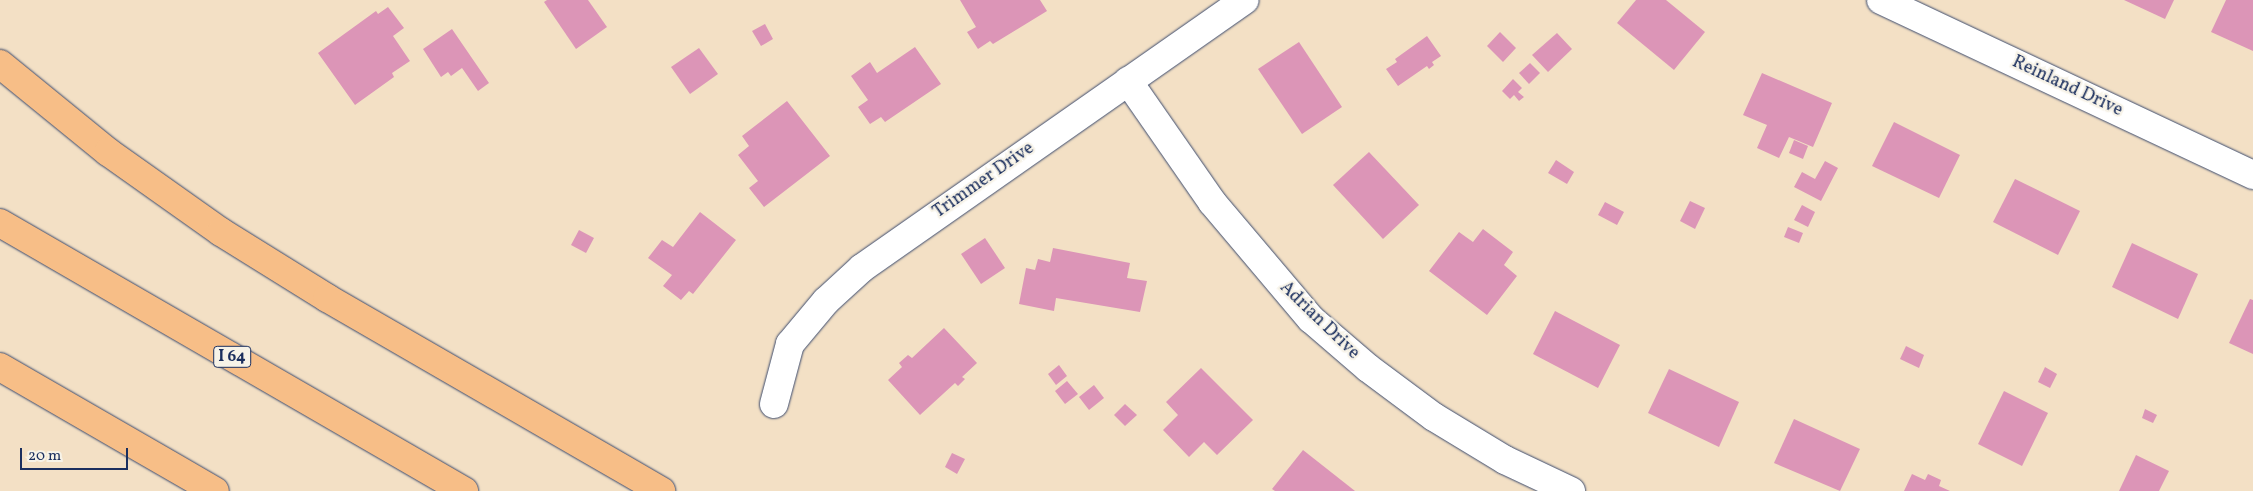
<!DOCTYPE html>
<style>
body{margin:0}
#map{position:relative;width:2253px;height:491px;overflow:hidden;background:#f3e0c5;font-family:Vollkorn,serif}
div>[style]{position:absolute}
.building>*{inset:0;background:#dc95b7}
.roads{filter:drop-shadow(0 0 1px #3b4a6d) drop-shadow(0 0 1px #3b4a6d)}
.street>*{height:28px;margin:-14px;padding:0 14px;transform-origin:14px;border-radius:14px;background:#fff}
.highway>*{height:28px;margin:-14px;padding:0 14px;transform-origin:14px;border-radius:14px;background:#f7be87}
span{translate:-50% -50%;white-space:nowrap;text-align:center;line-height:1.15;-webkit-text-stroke:4.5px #f7f3e8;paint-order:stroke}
.shield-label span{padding:1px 4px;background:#f7f3e8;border:1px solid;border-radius:4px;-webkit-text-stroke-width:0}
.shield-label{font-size:16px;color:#1b2f5e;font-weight:700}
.street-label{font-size:18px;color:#1b2f5e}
.scale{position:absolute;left:20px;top:448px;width:108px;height:22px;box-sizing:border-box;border:2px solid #1b2f5e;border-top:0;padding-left:6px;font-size:15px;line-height:18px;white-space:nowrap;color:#1b2f5e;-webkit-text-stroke:4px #f7f3e8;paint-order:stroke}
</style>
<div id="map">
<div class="building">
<div style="clip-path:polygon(547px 0,588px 0,607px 27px,576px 49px,544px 2px)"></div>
<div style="clip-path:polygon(960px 0,1040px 0,1047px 11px,993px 44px,990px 41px,978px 49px,967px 32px,976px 27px)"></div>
<div style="clip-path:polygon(1636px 0,1666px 0,1705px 32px,1674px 70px,1617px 23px)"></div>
<div style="clip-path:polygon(2124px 0,2174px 0,2165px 19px)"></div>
<div style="clip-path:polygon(2226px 0,2253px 0,2253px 51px,2211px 32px)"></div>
<div style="clip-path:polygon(388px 7px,404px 28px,393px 36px,410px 61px,392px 73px,394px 77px,355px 105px,318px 53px,376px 11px,378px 14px)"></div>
<div style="clip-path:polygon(765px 24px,773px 39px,761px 46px,752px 31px)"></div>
<div style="clip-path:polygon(452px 29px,489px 83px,478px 91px,462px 68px,451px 76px,448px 72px,441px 77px,423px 49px)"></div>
<div style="clip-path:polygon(1500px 32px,1516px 48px,1503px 62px,1487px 46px)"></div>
<div style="clip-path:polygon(1557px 33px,1572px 49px,1548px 72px,1532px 55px)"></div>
<div style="clip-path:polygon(1427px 36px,1441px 56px,1432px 62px,1434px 65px,1429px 69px,1427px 66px,1398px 86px,1386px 69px,1397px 62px,1395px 59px)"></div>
<div style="clip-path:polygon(1299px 42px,1342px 107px,1302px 134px,1258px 69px)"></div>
<div style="clip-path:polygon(915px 47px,941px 84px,885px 122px,881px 117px,870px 124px,858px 107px,868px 100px,851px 76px,870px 62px,877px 73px)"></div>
<div style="clip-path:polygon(699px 48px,718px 74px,690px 94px,671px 67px)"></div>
<div style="clip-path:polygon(1530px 63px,1540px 73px,1529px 84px,1519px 73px)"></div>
<div style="clip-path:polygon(1762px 73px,1832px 103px,1813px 147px,1789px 137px,1779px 158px,1757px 148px,1767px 125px,1743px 115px)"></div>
<div style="clip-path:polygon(1513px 79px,1522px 88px,1518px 92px,1524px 97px,1519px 101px,1514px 95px,1510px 99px,1502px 91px)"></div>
<div style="clip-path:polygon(787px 101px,830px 156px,764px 207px,749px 188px,758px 181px,738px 155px,749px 146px,742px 136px)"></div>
<div style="clip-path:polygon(1894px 122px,1960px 155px,1939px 198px,1872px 166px)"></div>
<div style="clip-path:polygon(1794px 140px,1808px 146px,1803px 159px,1789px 153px)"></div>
<div style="clip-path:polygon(1369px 152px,1419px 205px,1383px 239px,1333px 185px)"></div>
<div style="clip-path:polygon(1556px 160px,1574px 172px,1567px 184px,1548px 173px)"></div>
<div style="clip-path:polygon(1825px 161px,1838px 168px,1821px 201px,1794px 187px,1802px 172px,1815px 179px)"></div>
<div style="clip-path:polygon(2015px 179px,2080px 211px,2058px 255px,1993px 222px)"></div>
<div style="clip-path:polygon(1690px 201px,1705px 208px,1695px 229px,1680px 221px)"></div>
<div style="clip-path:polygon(1605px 202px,1624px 212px,1617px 225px,1598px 215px)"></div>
<div style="clip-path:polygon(1802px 205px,1815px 212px,1808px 227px,1794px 220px)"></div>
<div style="clip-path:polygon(700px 212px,736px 240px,693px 294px,689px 291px,681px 300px,663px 286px,672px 275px,648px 258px,662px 240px,673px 247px)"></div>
<div style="clip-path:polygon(1788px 227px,1803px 233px,1799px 243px,1784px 237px)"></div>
<div style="clip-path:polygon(1483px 229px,1513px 252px,1504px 265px,1517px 276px,1487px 315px,1429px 271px,1459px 232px,1473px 242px)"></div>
<div style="clip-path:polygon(579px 230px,594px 238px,586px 253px,571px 245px)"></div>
<div style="clip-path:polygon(985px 238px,1005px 268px,981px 284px,961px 254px)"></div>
<div style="clip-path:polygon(2132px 243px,2198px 274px,2178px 319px,2112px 287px)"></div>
<div style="clip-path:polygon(1053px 248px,1130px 263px,1127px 278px,1147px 281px,1140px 312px,1056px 298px,1054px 311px,1019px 304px,1026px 268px,1035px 270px,1038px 259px,1050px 262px)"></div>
<div style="clip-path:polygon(2250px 299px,2253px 300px,2253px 354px,2229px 343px)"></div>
<div style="clip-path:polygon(1555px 311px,1620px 345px,1598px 388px,1533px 354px)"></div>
<div style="clip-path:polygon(944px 328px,977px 363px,962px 377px,965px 379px,958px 386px,955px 383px,920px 415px,888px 380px,902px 367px,899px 363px,908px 355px,912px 358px)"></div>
<div style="clip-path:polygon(1906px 346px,1924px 355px,1919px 368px,1900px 359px)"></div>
<div style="clip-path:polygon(1059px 365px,1067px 376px,1056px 385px,1048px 374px)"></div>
<div style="clip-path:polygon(2045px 367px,2057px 374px,2050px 388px,2038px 382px)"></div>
<div style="clip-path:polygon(1201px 368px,1253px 420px,1217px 455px,1204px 442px,1189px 457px,1163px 430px,1178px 415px,1166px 402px)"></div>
<div style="clip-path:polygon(1669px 369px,1739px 402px,1719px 447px,1648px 413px)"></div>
<div style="clip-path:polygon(1067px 381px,1078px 394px,1065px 404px,1055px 391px)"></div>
<div style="clip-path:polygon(1094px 385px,1104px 398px,1089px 410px,1079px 397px)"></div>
<div style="clip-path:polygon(2004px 391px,2048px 413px,2022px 466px,1978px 444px)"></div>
<div style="clip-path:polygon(1125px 404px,1137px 415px,1125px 426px,1114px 415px)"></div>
<div style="clip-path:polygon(2145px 409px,2157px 415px,2153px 423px,2142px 418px)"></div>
<div style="clip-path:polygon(1794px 419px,1860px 449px,1840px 491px,1774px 463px)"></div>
<div style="clip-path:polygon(1303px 450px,1355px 491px,1275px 491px,1272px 489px)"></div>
<div style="clip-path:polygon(952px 453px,965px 459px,957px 474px,945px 467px)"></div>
<div style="clip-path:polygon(2136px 455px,2169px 471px,2159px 491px,2119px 491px)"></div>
<div style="clip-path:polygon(1912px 474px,1925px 480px,1928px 474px,1941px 480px,1939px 486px,1950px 491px,1904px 491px)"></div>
</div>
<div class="roads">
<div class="street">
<div style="left:1881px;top:0;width:411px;rotate:25.2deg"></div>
<div style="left:1128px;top:81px;width:147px;rotate:55.2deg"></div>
<div style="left:1212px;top:202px;width:153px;rotate:49.8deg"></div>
<div style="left:1311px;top:319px;width:75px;rotate:40.7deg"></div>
<div style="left:1368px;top:368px;width:82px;rotate:36.6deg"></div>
<div style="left:1434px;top:417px;width:83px;rotate:31.2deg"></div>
<div style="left:1505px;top:460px;width:73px;rotate:25.2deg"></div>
<div style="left:774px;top:404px;width:62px;rotate:-75.1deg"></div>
<div style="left:790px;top:344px;width:56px;rotate:-50.1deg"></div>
<div style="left:826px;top:301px;width:49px;rotate:-42.5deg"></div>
<div style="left:862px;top:268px;width:467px;rotate:-35deg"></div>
</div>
<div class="highway">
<div style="left:0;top:64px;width:139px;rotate:39.2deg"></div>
<div style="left:108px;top:152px;width:138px;rotate:35.3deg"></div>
<div style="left:221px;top:232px;width:125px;rotate:31.9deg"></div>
<div style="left:327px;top:298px;width:386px;rotate:30deg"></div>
<div style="left:0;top:223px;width:536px;rotate:30.01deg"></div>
<div style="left:0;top:367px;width:248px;rotate:30deg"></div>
</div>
</div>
<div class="shield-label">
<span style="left:232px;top:357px">I 64</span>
</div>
<div class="street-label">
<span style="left:2067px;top:87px;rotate:25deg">Reinland Drive</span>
<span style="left:984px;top:181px;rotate:-35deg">Trimmer Drive</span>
<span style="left:1319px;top:321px;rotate:44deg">Adrian Drive</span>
</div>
<div class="scale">20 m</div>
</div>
